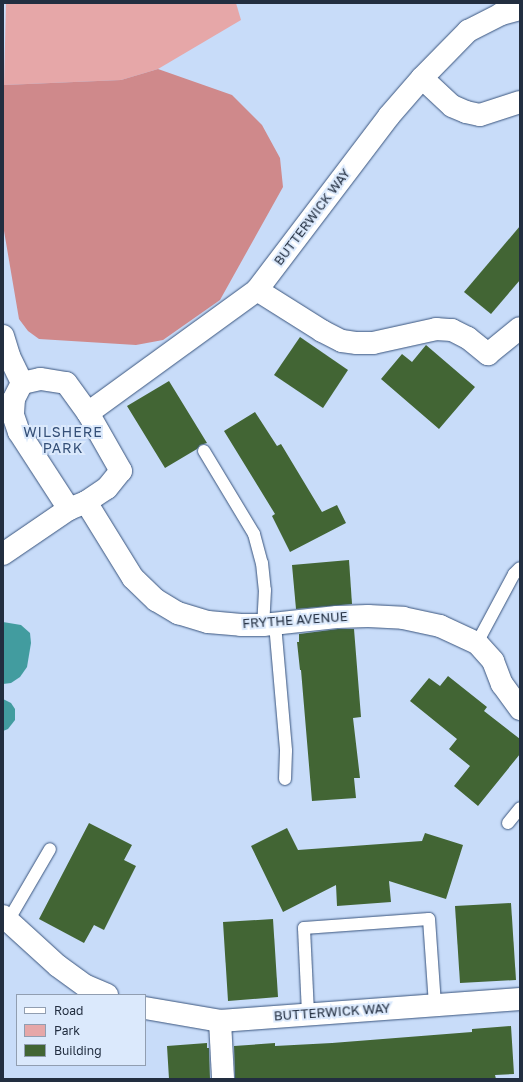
<!DOCTYPE html>
<style>
body{margin:0}
#map{position:relative;width:523px;height:1082px;overflow:hidden;background:#c8dcf9;font-family:"Golos Text",sans-serif}
div>[style]{position:absolute}
.green>*{inset:0;background:#e6a7a8}
.forest>*{inset:0;background:#cf898b}
.water>*{inset:0;background:#429c9f}
.building>*{inset:0;background:#426534}
.roads{filter:drop-shadow(0 0 1px #39547d) drop-shadow(0 0 1px #39547d)}
.service>*{height:12px;margin:-6px;padding:0 6px;transform-origin:6px;border-radius:6px;background:#fff}
.minor>*{height:22px;margin:-11px;padding:0 11px;transform-origin:11px;border-radius:11px;background:#fff}
span{translate:-50% -50%;white-space:nowrap;text-align:center;line-height:1.15;-webkit-text-stroke:4px #dbe9fc;paint-order:stroke}
.street-label{font-size:13px;color:#222e40}
.neighbourhood-label{font-size:14px;color:#355078;letter-spacing:1px}
.frame{position:absolute;inset:0;border:4px solid #222e40;pointer-events:none}
.legend{position:absolute;left:16px;top:994px;width:130px;height:72px;box-sizing:border-box;background:#dbe9fc;border:1px solid #919eb1;margin:0;padding:5px 7px;list-style:none;font-size:12px;color:#222e40}
.legend li{display:flex;align-items:center;gap:8px;height:20px}
.legend b{width:20px;border:1px solid #919eb1}
</style>
<div id="map">
<div class="green">
<div style="clip-path:polygon(6px 3px,236px 3px,241px 20px,158px 69px,121px 80px,4px 85px)"></div>
</div>
<div class="forest">
<div style="clip-path:polygon(158px 69px,232px 95px,262px 125px,280px 158px,283px 187px,220px 300px,163px 340px,136px 345px,39px 339px,28px 331px,19px 319px,3px 225px,4px 85px,121px 80px)"></div>
</div>
<div class="water">
<div style="clip-path:polygon(3px 622px,21px 625px,30px 633px,31px 643px,27px 667px,20px 677px,11px 683px,3px 684px)"></div>
<div style="clip-path:polygon(3px 699px,11px 703px,15px 709px,15px 720px,8px 729px,3px 731px)"></div>
</div>
<div class="building">
<div style="clip-path:polygon(520px 226px,520px 280px,491px 314px,464px 292px)"></div>
<div style="clip-path:polygon(300px 337px,348px 370px,323px 408px,274px 375px)"></div>
<div style="clip-path:polygon(426px 345px,475px 387px,439px 429px,381px 379px,402px 354px,412px 362px)"></div>
<div style="clip-path:polygon(169px 381px,207px 443px,200px 445px,197px 449px,165px 468px,127px 406px)"></div>
<div style="clip-path:polygon(255px 412px,277px 446px,281px 444px,322px 512px,337px 505px,346px 523px,290px 552px,272px 516px,275px 514px,224px 431px)"></div>
<div style="clip-path:polygon(349px 560px,352px 604px,296px 609px,292px 565px)"></div>
<div style="clip-path:polygon(338px 629px,354px 629px,361px 717px,353px 718px,360px 778px,354px 778px,356px 798px,312px 801px,301px 670px,300px 670px,297px 642px,299px 642px,299px 634px)"></div>
<div style="clip-path:polygon(448px 676px,487px 707px,484px 711px,520px 739px,520px 754px,478px 806px,454px 786px,470px 766px,449px 749px,457px 739px,410px 701px,429px 678px,440px 686px)"></div>
<div style="clip-path:polygon(89px 823px,132px 845px,124px 860px,136px 866px,104px 930px,94px 925px,84px 943px,39px 919px)"></div>
<div style="clip-path:polygon(287px 828px,298px 850px,422px 841px,425px 833px,463px 845px,446px 899px,389px 881px,391px 902px,337px 906px,336px 885px,283px 912px,251px 846px)"></div>
<div style="clip-path:polygon(511px 903px,516px 980px,460px 983px,455px 906px)"></div>
<div style="clip-path:polygon(273px 919px,278px 997px,228px 1001px,223px 922px)"></div>
<div style="clip-path:polygon(511px 1026px,514px 1074px,495px 1075px,496px 1079px,235px 1079px,234px 1046px,275px 1043px,275px 1046px,332px 1043px,472px 1032px,472px 1029px)"></div>
<div style="clip-path:polygon(207px 1043px,207px 1048px,209px 1048px,210px 1079px,169px 1079px,167px 1046px)"></div>
</div>
<div class="roads">
<div class="service">
<div style="left:204px;top:451px;width:97px;rotate:58.9deg"></div>
<div style="left:254px;top:534px;width:30px;rotate:75deg"></div>
<div style="left:262px;top:563px;width:27px;rotate:84deg"></div>
<div style="left:265px;top:590px;width:35px;rotate:93deg"></div>
<div style="left:275px;top:624px;width:127px;rotate:85deg"></div>
<div style="left:286px;top:751px;width:28px;rotate:92deg"></div>
<div style="left:477px;top:643px;width:78px;rotate:-61.8deg"></div>
<div style="left:514px;top:574px;width:8px;rotate:-45deg"></div>
<div style="left:508px;top:823px;width:19px;rotate:-51deg"></div>
<div style="left:8px;top:921px;width:83px;rotate:-59.7deg"></div>
<div style="left:308px;top:1013px;width:85px;rotate:-92.7deg"></div>
<div style="left:304px;top:928px;width:125px;rotate:-4.1deg"></div>
<div style="left:429px;top:919px;width:85px;rotate:86deg"></div>
</div>
<div class="minor">
<div style="left:422px;top:78px;width:41px;rotate:43deg"></div>
<div style="left:452px;top:106px;width:15px;rotate:23deg"></div>
<div style="left:466px;top:112px;width:14px;rotate:12deg"></div>
<div style="left:480px;top:115px;width:42px;rotate:-18deg"></div>
<div style="left:257px;top:290px;width:77px;rotate:32.2deg"></div>
<div style="left:322px;top:331px;width:22px;rotate:27deg"></div>
<div style="left:342px;top:341px;width:15px;rotate:8deg"></div>
<div style="left:357px;top:343px;width:16px"></div>
<div style="left:373px;top:343px;width:65px;rotate:-12.5deg"></div>
<div style="left:436px;top:329px;width:16px;rotate:4deg"></div>
<div style="left:452px;top:330px;width:18px;rotate:27deg"></div>
<div style="left:468px;top:338px;width:26px;rotate:39deg"></div>
<div style="left:488px;top:354px;width:41px;rotate:-39.1deg"></div>
<div style="left:3px;top:336px;width:21px;rotate:73deg"></div>
<div style="left:9px;top:356px;width:30px;rotate:64deg"></div>
<div style="left:22px;top:383px;width:18px;rotate:117deg"></div>
<div style="left:14px;top:399px;width:16px;rotate:94deg"></div>
<div style="left:13px;top:415px;width:18px;rotate:71deg"></div>
<div style="left:19px;top:432px;width:92px;rotate:57deg"></div>
<div style="left:88px;top:413px;width:209px;rotate:-36deg"></div>
<div style="left:257px;top:290px;width:218px;rotate:-52.8deg"></div>
<div style="left:389px;top:116px;width:50px;rotate:-49deg"></div>
<div style="left:422px;top:78px;width:66px;rotate:-45.6deg"></div>
<div style="left:468px;top:31px;width:37px;rotate:-27deg"></div>
<div style="left:501px;top:14px;width:20px;rotate:-15deg"></div>
<div style="left:86px;top:502px;width:89px;rotate:58.3deg"></div>
<div style="left:133px;top:578px;width:32px;rotate:44deg"></div>
<div style="left:156px;top:600px;width:26px;rotate:31deg"></div>
<div style="left:178px;top:613px;width:31px;rotate:17deg"></div>
<div style="left:208px;top:622px;width:33px;rotate:5deg"></div>
<div style="left:241px;top:625px;width:22px"></div>
<div style="left:263px;top:625px;width:74px;rotate:-6.2deg"></div>
<div style="left:337px;top:617px;width:31px;rotate:-2deg"></div>
<div style="left:368px;top:616px;width:35px;rotate:3deg"></div>
<div style="left:403px;top:618px;width:38px;rotate:12deg"></div>
<div style="left:440px;top:626px;width:41px;rotate:24.7deg"></div>
<div style="left:477px;top:643px;width:24px;rotate:48deg"></div>
<div style="left:493px;top:661px;width:25px;rotate:69deg"></div>
<div style="left:502px;top:684px;width:31px;rotate:54deg"></div>
<div style="left:3px;top:554px;width:80px;rotate:-34.3deg"></div>
<div style="left:69px;top:509px;width:18px;rotate:-22deg"></div>
<div style="left:86px;top:502px;width:25px;rotate:-34deg"></div>
<div style="left:107px;top:488px;width:22px;rotate:-51deg"></div>
<div style="left:121px;top:471px;width:67px;rotate:-119.6deg"></div>
<div style="left:88px;top:413px;width:37px;rotate:-126deg"></div>
<div style="left:66px;top:383px;width:26px;rotate:-171deg"></div>
<div style="left:40px;top:379px;width:18px;rotate:167deg"></div>
<div style="left:3px;top:916px;width:74px;rotate:42.3deg"></div>
<div style="left:58px;top:966px;width:34px;rotate:36deg"></div>
<div style="left:86px;top:986px;width:23px;rotate:23deg"></div>
<div style="left:145px;top:1008px;width:76px;rotate:9.8deg"></div>
<div style="left:220px;top:1021px;width:301px;rotate:-4.2deg"></div>
<div style="left:220px;top:1021px;width:58px;rotate:87deg"></div>
</div>
</div>
<div class="street-label">
<span style="left:312px;top:217px;rotate:-53deg">BUTTERWICK WAY</span>
<span style="left:295px;top:620px;rotate:-4deg">FRYTHE AVENUE</span>
<span style="left:332px;top:1012px;rotate:-4deg">BUTTERWICK WAY</span>
</div>
<div class="neighbourhood-label">
<span style="left:63px;top:440px">WILSHERE<br>PARK</span>
</div>
<div class="frame"></div>
<ul class="legend">
<li><b style="height:5px;background:#fff"></b>Road</li>
<li><b style="height:11px;background:#e6a7a8"></b>Park</li>
<li><b style="height:11px;background:#426534"></b>Building</li>
</ul>
</div>
